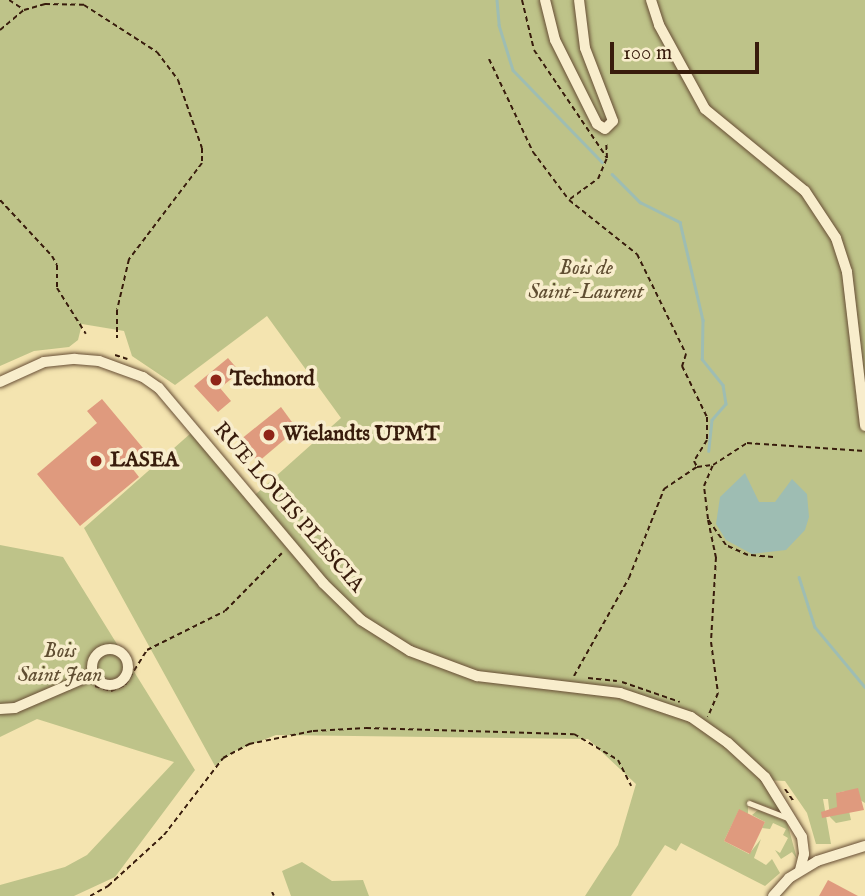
<!DOCTYPE html>
<style>
body{margin:0}
#map{position:relative;width:865px;height:896px;overflow:hidden;background:#f4e4b0;font-family:"IM FELL English",serif}
div>[style]{position:absolute}
.green>*{inset:0;background:#bec389}
.water>*{inset:0;background:#9ebdb3}
.stream>*{height:2.5px;margin:-1.25px;padding:0 1.25px;transform-origin:1.25px;border-radius:1.25px;background:#9ebdb3}
.building>*{inset:0;background:#df9a7e}
.path>*{height:2px;margin-top:-1px;transform-origin:0;background:repeating-linear-gradient(90deg,#381c0c 0 5px,transparent 0 8.5px)}
.roads{filter:drop-shadow(0 0 2px #674e35) drop-shadow(0 0 2px #674e35)}
.service>*{height:5px;margin:-2.5px;padding:0 2.5px;transform-origin:2.5px;border-radius:2.5px;background:#f8edcc}
.minor>*{height:10px;margin:-5px;padding:0 5px;transform-origin:5px;border-radius:5px;background:#f8edcc}
.minor>.ring{margin:-5px;padding:0;box-sizing:content-box;background:none;border:10px solid #f8edcc;border-radius:50%}
.dots>*{width:19px;height:19px;translate:-50% -50%;box-sizing:border-box;border:4px solid #f8edcc;border-radius:50%}
span{translate:-50% -50%;white-space:nowrap;text-align:center;line-height:1.15;-webkit-text-stroke:7px #f8edcc;paint-order:stroke}
.park-label{font-size:21px;color:#604e32;font-style:italic}
.poi-label{font-size:21px;color:#381c0c;font-weight:700}
.left{translate:0 -50%;text-align:left}
.street-label{font-size:21px;color:#381c0c}
.scale{position:absolute;left:610px;top:42px;width:149px;height:32px;box-sizing:border-box;border:4px solid #381c0c;border-top:0;padding-left:9px;font-size:21px;line-height:24px;white-space:nowrap;color:#381c0c;-webkit-text-stroke:5px #f8edcc;paint-order:stroke}
</style>
<div id="map">
<div class="green">
<div style="clip-path:polygon(0 0,865px 0,865px 803px,845px 791px,837px 793px,837px 807px,849px 811px,851px 820px,836px 823px,830px 817px,828px 799px,823px 799px,831px 844px,816px 844px,807px 813px,785px 781px,761px 780px,782px 812px,748px 800px,748px 814px,739px 810px,724px 841px,749px 854px,761px 839px,754px 858px,766px 865px,772px 859px,780px 873px,765px 886px,681px 843px,676px 851px,665px 845px,631px 896px,585px 896px,618px 845px,636px 784px,588px 739px,276px 735px,235px 751px,215px 766px,84px 528px,191px 433px,248px 501px,341px 418px,267px 316px,175px 385px,132px 356px,124px 331px,82px 324px,78px 340px,69px 347px,34px 351px,0 366px)"></div>
<div style="clip-path:polygon(0 545px,63px 557px,195px 770px,115px 877px,74px 896px,0 896px,0 885px,65px 867px,87px 855px,174px 762px,37px 719px,0 737px)"></div>
<div style="clip-path:polygon(758px 810px,787px 822px,797px 859px,792px 852px,781px 859px,775px 850px,780px 853px,788px 838px,783px 835px,786px 829px,773px 823px,770px 829px,762px 828px,765px 822px,752px 815px)"></div>
<div style="clip-path:polygon(302px 862px,332px 881px,363px 880px,369px 896px,291px 896px,282px 871px)"></div>
</div>
<div class="water">
<div style="clip-path:polygon(745px 473px,759px 502px,775px 502px,792px 479px,807px 494px,809px 517px,805px 530px,786px 550px,752px 554px,726px 540px,716px 524px,720px 497px)"></div>
</div>
<div class="stream">
<div style="left:497px;top:0;width:25px;rotate:85deg"></div>
<div style="left:499px;top:25px;width:47px;rotate:72.7deg"></div>
<div style="left:513px;top:70px;width:128px;rotate:45.9deg"></div>
<div style="left:612px;top:174px;width:40px;rotate:45deg"></div>
<div style="left:640px;top:202px;width:45px;rotate:26.6deg"></div>
<div style="left:680px;top:222px;width:101px;rotate:76.8deg"></div>
<div style="left:703px;top:320px;width:39px;rotate:91deg"></div>
<div style="left:702px;top:359px;width:33px;rotate:51deg"></div>
<div style="left:723px;top:385px;width:19px;rotate:81deg"></div>
<div style="left:726px;top:404px;width:21px;rotate:131deg"></div>
<div style="left:712px;top:420px;width:31px;rotate:96deg"></div>
<div style="left:799px;top:577px;width:52px;rotate:72.3deg"></div>
<div style="left:815px;top:627px;width:78px;rotate:50.2deg"></div>
</div>
<div class="building">
<div style="clip-path:polygon(228px 358px,240px 372px,220px 388px,231px 401px,218px 412px,194px 386px)"></div>
<div style="clip-path:polygon(102px 399px,148px 454px,132px 468px,139px 477px,80px 526px,37px 474px,97px 423px,87px 411px)"></div>
<div style="clip-path:polygon(281px 407px,297px 429px,258px 462px,240px 440px)"></div>
<div style="clip-path:polygon(858px 788px,864px 810px,822px 818px,821px 812px,837px 807px,836px 793px)"></div>
<div style="clip-path:polygon(739px 809px,765px 822px,750px 854px,724px 841px)"></div>
<div style="clip-path:polygon(828px 880px,858px 896px,819px 896px)"></div>
</div>
<div class="path">
<div style="left:9px;top:0;width:17px;rotate:33deg"></div>
<div style="left:522px;top:0;width:51px;rotate:76.5deg"></div>
<div style="left:534px;top:50px;width:130px;rotate:55.9deg"></div>
<div style="left:0;top:30px;width:31px;rotate:-40deg"></div>
<div style="left:24px;top:10px;width:22px;rotate:-16deg"></div>
<div style="left:45px;top:4px;width:39px;rotate:1deg"></div>
<div style="left:84px;top:5px;width:87px;rotate:32.8deg"></div>
<div style="left:157px;top:52px;width:35px;rotate:53deg"></div>
<div style="left:178px;top:80px;width:72px;rotate:70.6deg"></div>
<div style="left:202px;top:148px;width:15px;rotate:90deg"></div>
<div style="left:202px;top:163px;width:121px;rotate:127.2deg"></div>
<div style="left:129px;top:259px;width:52px;rotate:103.2deg"></div>
<div style="left:117px;top:310px;width:28px;rotate:90deg"></div>
<div style="left:489px;top:59px;width:103px;rotate:64.7deg"></div>
<div style="left:533px;top:152px;width:60px;rotate:53.1deg"></div>
<div style="left:569px;top:200px;width:87px;rotate:38.5deg"></div>
<div style="left:637px;top:254px;width:111px;rotate:63.9deg"></div>
<div style="left:686px;top:354px;width:13px;rotate:108deg"></div>
<div style="left:682px;top:366px;width:57px;rotate:63.9deg"></div>
<div style="left:707px;top:417px;width:23px;rotate:90deg"></div>
<div style="left:707px;top:440px;width:25px;rotate:122deg"></div>
<div style="left:694px;top:461px;width:7px;rotate:63deg"></div>
<div style="left:570px;top:199px;width:34px;rotate:-36deg"></div>
<div style="left:598px;top:179px;width:23px;rotate:-67deg"></div>
<div style="left:607px;top:158px;width:17px;rotate:-93deg"></div>
<div style="left:0;top:200px;width:76px;rotate:47.1deg"></div>
<div style="left:52px;top:256px;width:10px;rotate:61deg"></div>
<div style="left:57px;top:265px;width:23px;rotate:90deg"></div>
<div style="left:57px;top:288px;width:54px;rotate:57.8deg"></div>
<div style="left:115px;top:355px;width:13px;rotate:18deg"></div>
<div style="left:708px;top:520px;width:38px;rotate:78deg"></div>
<div style="left:716px;top:557px;width:85px;rotate:93.4deg"></div>
<div style="left:711px;top:642px;width:51px;rotate:82.2deg"></div>
<div style="left:718px;top:693px;width:26px;rotate:113deg"></div>
<div style="left:773px;top:557px;width:25px;rotate:-175deg"></div>
<div style="left:748px;top:555px;width:24px;rotate:-156deg"></div>
<div style="left:726px;top:545px;width:32px;rotate:-125deg"></div>
<div style="left:708px;top:519px;width:33px;rotate:-97deg"></div>
<div style="left:704px;top:486px;width:23px;rotate:-67deg"></div>
<div style="left:713px;top:465px;width:40px;rotate:-32.9deg"></div>
<div style="left:747px;top:443px;width:118px;rotate:3.9deg"></div>
<div style="left:574px;top:676px;width:112px;rotate:-60.7deg"></div>
<div style="left:629px;top:578px;width:96px;rotate:-68.5deg"></div>
<div style="left:664px;top:489px;width:40px;rotate:-34deg"></div>
<div style="left:697px;top:467px;width:15px;rotate:-8deg"></div>
<div style="left:588px;top:678px;width:29px;rotate:6deg"></div>
<div style="left:622px;top:682px;width:61px;rotate:19deg"></div>
<div style="left:95px;top:686px;width:17px;rotate:17deg"></div>
<div style="left:111px;top:691px;width:15px;rotate:-23deg"></div>
<div style="left:125px;top:685px;width:41px;rotate:-57.8deg"></div>
<div style="left:147px;top:650px;width:87px;rotate:-26.6deg"></div>
<div style="left:225px;top:611px;width:81px;rotate:-45.5deg"></div>
<div style="left:785px;top:789px;width:16px;rotate:55deg"></div>
<div style="left:272px;top:892px;width:4px;rotate:63deg"></div>
<div style="left:90px;top:896px;width:21px;rotate:-29deg"></div>
<div style="left:108px;top:886px;width:76px;rotate:-42.3deg"></div>
<div style="left:164px;top:835px;width:97px;rotate:-52.5deg"></div>
<div style="left:223px;top:758px;width:30px;rotate:-28deg"></div>
<div style="left:249px;top:744px;width:65px;rotate:-11.5deg"></div>
<div style="left:313px;top:731px;width:53px;rotate:-3.2deg"></div>
<div style="left:366px;top:728px;width:208px;rotate:1.7deg"></div>
<div style="left:574px;top:734px;width:51px;rotate:30.6deg"></div>
<div style="left:618px;top:760px;width:29px;rotate:63deg"></div>
</div>
<div class="roads">
<div class="service">
<div style="left:749px;top:803px;width:44px;rotate:21.3deg"></div>
</div>
<div class="minor">
<div style="left:545px;top:0;width:41px;rotate:76deg"></div>
<div style="left:555px;top:40px;width:94px;rotate:63.4deg"></div>
<div style="left:597px;top:124px;width:9px;rotate:32deg"></div>
<div style="left:605px;top:129px;width:11px;rotate:-45deg"></div>
<div style="left:613px;top:121px;width:78px;rotate:-111deg"></div>
<div style="left:585px;top:48px;width:48px;rotate:-97.1deg"></div>
<div style="left:651px;top:0;width:26px;rotate:72deg"></div>
<div style="left:659px;top:25px;width:96px;rotate:61.3deg"></div>
<div style="left:705px;top:109px;width:129px;rotate:39.4deg"></div>
<div style="left:805px;top:191px;width:56px;rotate:56.6deg"></div>
<div style="left:836px;top:238px;width:36px;rotate:72deg"></div>
<div style="left:847px;top:272px;width:155px;rotate:83.3deg"></div>
<div style="left:0;top:382px;width:48px;rotate:-24.4deg"></div>
<div style="left:44px;top:362px;width:31px;rotate:-6deg"></div>
<div style="left:75px;top:359px;width:24px;rotate:5deg"></div>
<div style="left:99px;top:361px;width:47px;rotate:20deg"></div>
<div style="left:143px;top:377px;width:19px;rotate:35deg"></div>
<div style="left:159px;top:388px;width:255px;rotate:49.9deg"></div>
<div style="left:323px;top:583px;width:53px;rotate:44.2deg"></div>
<div style="left:361px;top:620px;width:58px;rotate:32.3deg"></div>
<div style="left:410px;top:651px;width:72px;rotate:20.5deg"></div>
<div style="left:477px;top:676px;width:144px;rotate:6.8deg"></div>
<div style="left:620px;top:693px;width:75px;rotate:18.7deg"></div>
<div style="left:691px;top:717px;width:45px;rotate:35.1deg"></div>
<div style="left:728px;top:743px;width:50px;rotate:42.6deg"></div>
<div style="left:765px;top:777px;width:70px;rotate:58.3deg"></div>
<div style="left:802px;top:837px;width:17px;rotate:83deg"></div>
<div style="left:804px;top:854px;width:16px;rotate:104deg"></div>
<div class="ring" style="left:92px;top:649px;width:26px;height:26px"></div>
<div style="left:0;top:709px;width:15px;rotate:-4deg"></div>
<div style="left:15px;top:708px;width:86px;rotate:-23.3deg"></div>
<div style="left:773px;top:896px;width:24px;rotate:-48deg"></div>
<div style="left:789px;top:878px;width:33px;rotate:-31deg"></div>
<div style="left:817px;top:861px;width:50px;rotate:-17.4deg"></div>
</div>
</div>
<div class="dots">
<div style="left:216px;top:380px;background:#8f2418"></div>
<div style="left:269px;top:435px;background:#8f2418"></div>
<div style="left:96px;top:461px;background:#8f2418"></div>
</div>
<div class="park-label">
<span style="left:586px;top:281px">Bois de<br>Saint-Laurent</span>
<span style="left:60px;top:664px">Bois<br>Saint Jean</span>
</div>
<div class="poi-label">
<span class="left" style="left:230px;top:380px">Technord</span>
<span class="left" style="left:283px;top:435px">Wielandts UPMT</span>
<span class="left" style="left:110px;top:461px">LASEA</span>
</div>
<div class="street-label">
<span style="left:288px;top:508px;rotate:49deg">RUE LOUIS PLESCIA</span>
</div>
<div class="scale">100 m</div>
</div>
